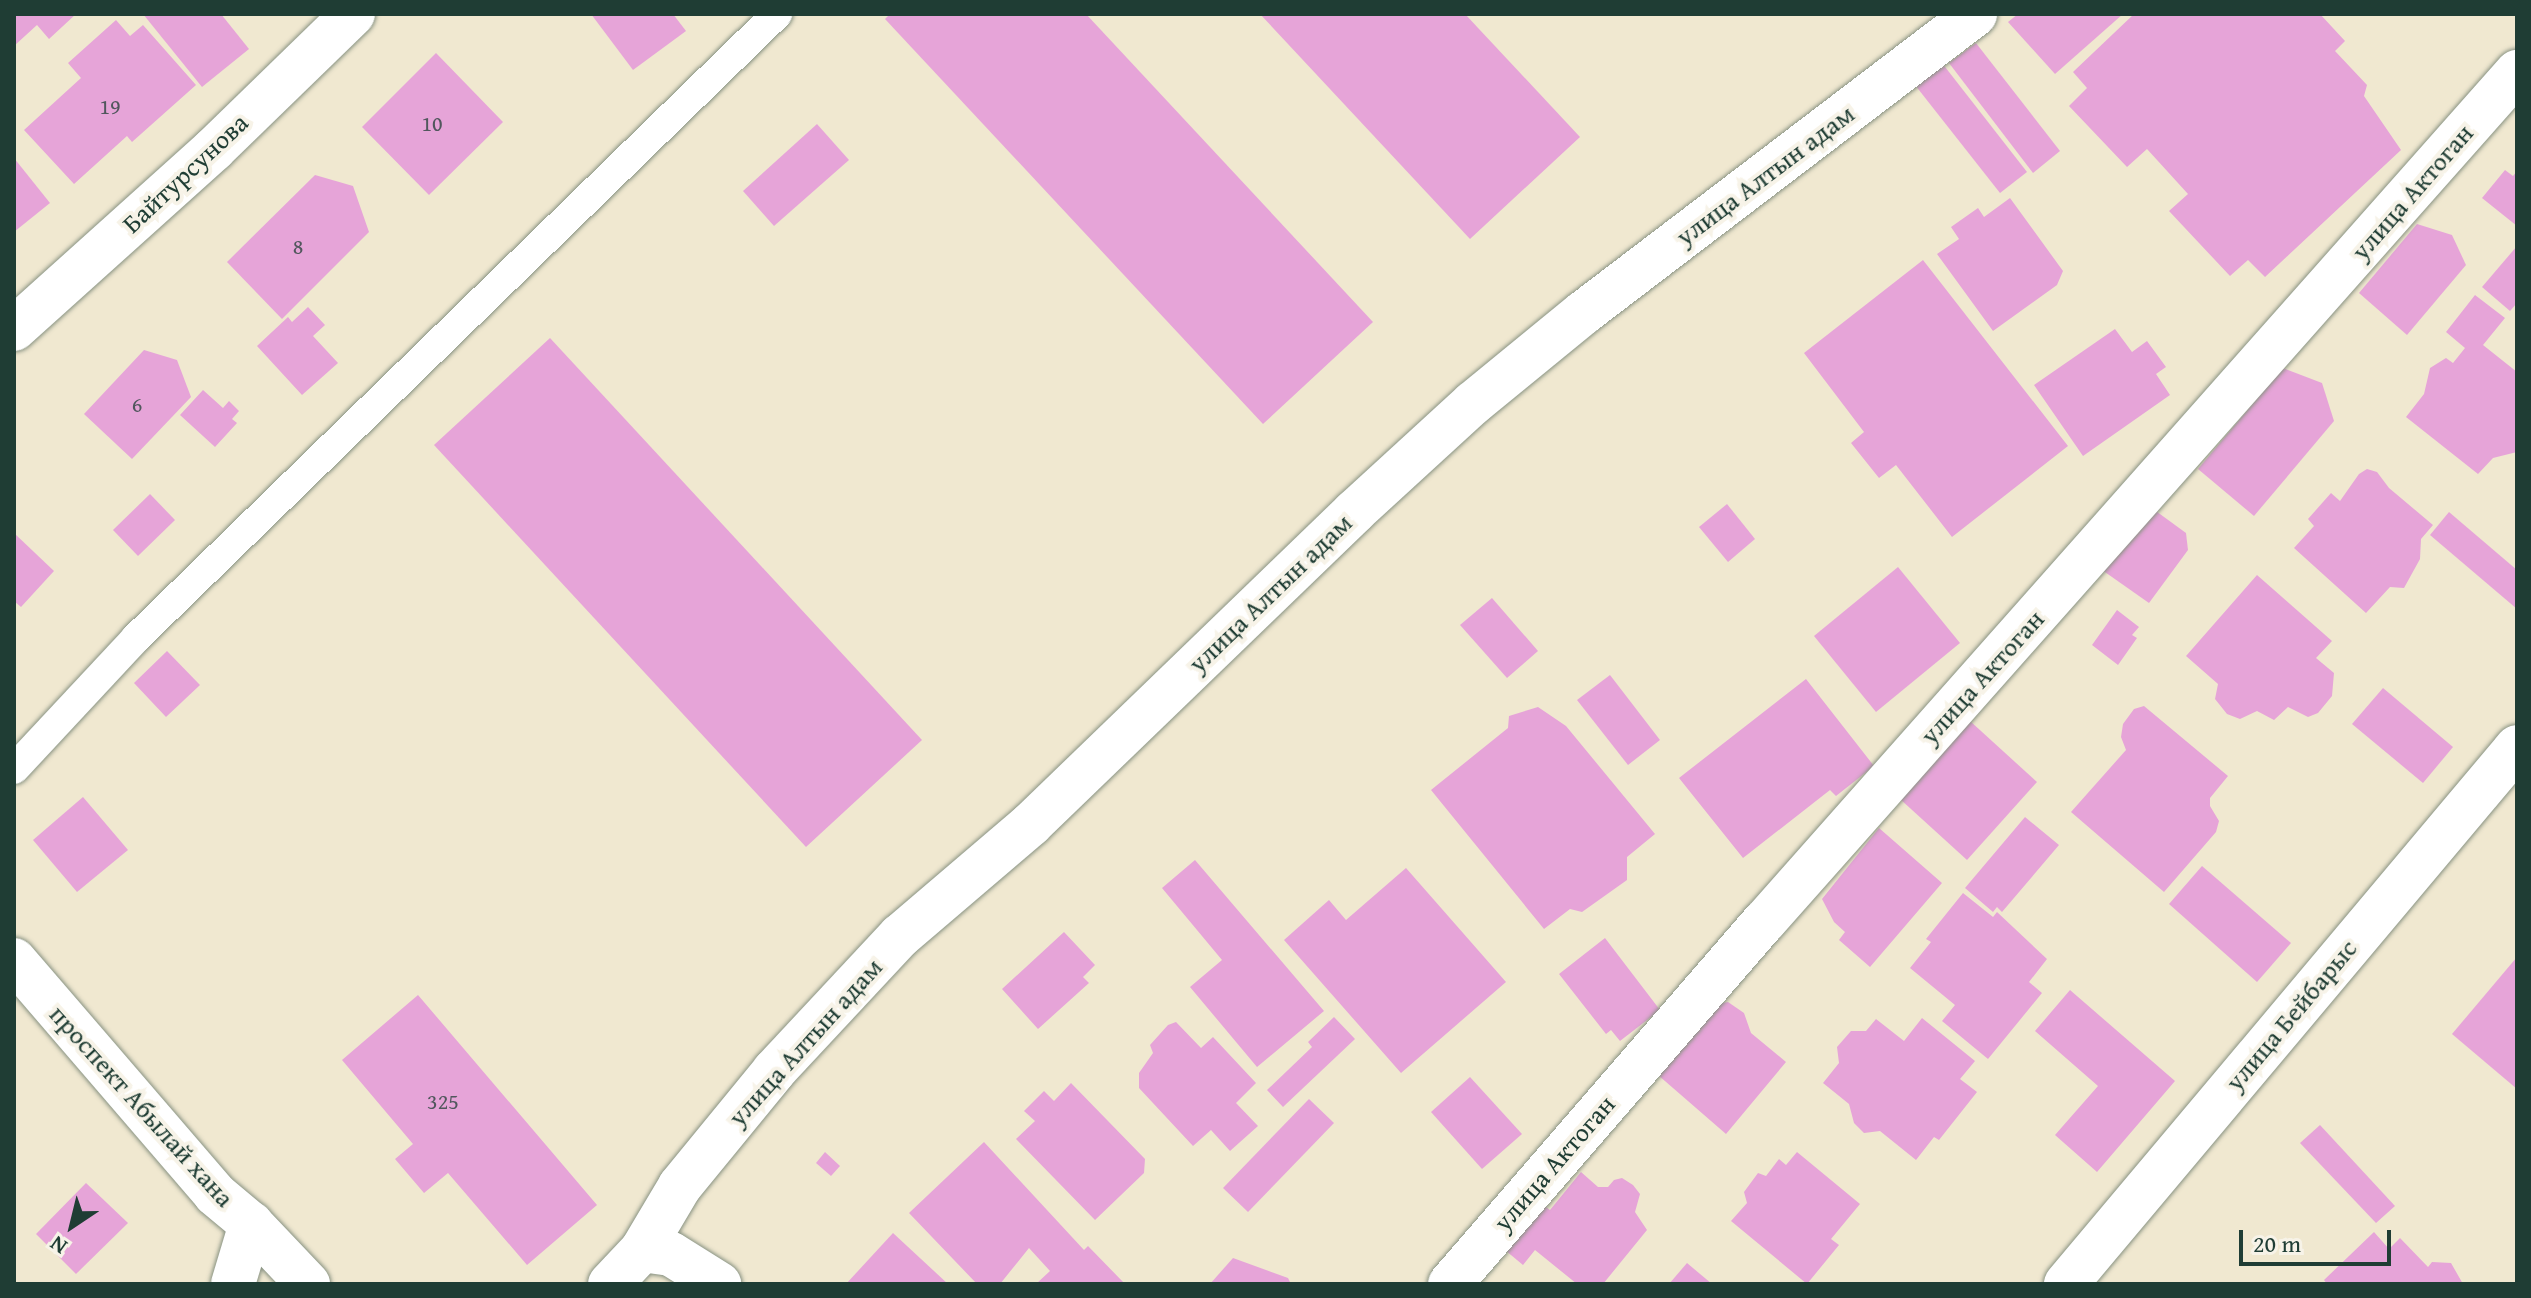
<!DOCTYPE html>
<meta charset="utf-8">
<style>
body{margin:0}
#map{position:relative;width:2531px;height:1298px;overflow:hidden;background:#f0e8d0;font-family:"Gentium Book Plus",serif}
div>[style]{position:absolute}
.building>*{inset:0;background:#e6a4d8}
.roads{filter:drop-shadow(0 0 2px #889282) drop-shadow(0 0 2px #889282)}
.service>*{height:30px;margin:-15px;padding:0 15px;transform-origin:15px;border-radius:15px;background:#fff}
.minor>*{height:44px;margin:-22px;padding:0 22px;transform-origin:22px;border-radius:22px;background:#fff}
.secondary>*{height:44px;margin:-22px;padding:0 22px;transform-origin:22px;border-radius:22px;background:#fff}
span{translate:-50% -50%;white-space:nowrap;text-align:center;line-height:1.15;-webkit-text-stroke:8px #f7f3e8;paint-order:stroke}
.number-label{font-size:22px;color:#51575d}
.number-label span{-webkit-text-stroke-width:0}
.street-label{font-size:26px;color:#1f3d34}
.frame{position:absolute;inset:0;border:16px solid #1f3d34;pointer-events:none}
.north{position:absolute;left:32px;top:1186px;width:80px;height:80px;-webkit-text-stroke:6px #f7f3e8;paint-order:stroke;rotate:215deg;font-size:22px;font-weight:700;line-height:32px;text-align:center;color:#1f3d34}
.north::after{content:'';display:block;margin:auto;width:28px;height:36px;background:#1f3d34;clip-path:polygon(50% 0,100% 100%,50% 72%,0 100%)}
.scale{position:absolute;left:2239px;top:1230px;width:152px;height:36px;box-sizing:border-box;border:4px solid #1f3d34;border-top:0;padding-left:10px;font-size:24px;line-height:28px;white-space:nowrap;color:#1f3d34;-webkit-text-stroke:6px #f7f3e8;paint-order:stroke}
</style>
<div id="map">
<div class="building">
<div style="clip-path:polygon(14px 14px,76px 14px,49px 39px,37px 25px,14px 46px)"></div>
<div style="clip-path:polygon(143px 14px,221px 14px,249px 49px,202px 87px)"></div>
<div style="clip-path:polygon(591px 14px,673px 14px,686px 31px,633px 70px)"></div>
<div style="clip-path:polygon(890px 14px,1086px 14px,1373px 322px,1263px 424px,885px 19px)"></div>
<div style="clip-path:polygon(1260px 14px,1465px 14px,1580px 137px,1470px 239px)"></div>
<div style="clip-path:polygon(2018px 14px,2123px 14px,2055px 74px,2008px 22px)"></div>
<div style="clip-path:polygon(2134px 14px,2320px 14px,2345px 41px,2335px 51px,2367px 85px,2364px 96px,2401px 150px,2265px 277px,2248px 260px,2230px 276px,2169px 211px,2188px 194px,2147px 149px,2127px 167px,2069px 106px,2087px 88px,2073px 72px)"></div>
<div style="clip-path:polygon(116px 20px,130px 36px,143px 25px,196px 85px,132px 142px,127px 136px,74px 184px,24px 130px,81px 78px,68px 63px)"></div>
<div style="clip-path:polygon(1976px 43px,2060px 151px,2033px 173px,1949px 63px)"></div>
<div style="clip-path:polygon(436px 53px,503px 122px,429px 195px,362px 127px)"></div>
<div style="clip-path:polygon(1942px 63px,2027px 172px,2000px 193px,1915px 85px)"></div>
<div style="clip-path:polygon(817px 124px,849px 160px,774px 226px,743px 191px)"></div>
<div style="clip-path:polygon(14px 158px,50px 203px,14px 232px)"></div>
<div style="clip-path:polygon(2505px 170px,2513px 176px,2517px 171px,2517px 226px,2482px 198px)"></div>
<div style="clip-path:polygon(315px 175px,353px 186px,369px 232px,282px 319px,227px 262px)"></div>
<div style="clip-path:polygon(2010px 198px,2063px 271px,2057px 285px,1993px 331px,1937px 254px,1959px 239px,1951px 227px,1978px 208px,1984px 217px)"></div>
<div style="clip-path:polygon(2417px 224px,2452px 235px,2466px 265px,2407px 335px,2359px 293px)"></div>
<div style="clip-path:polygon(2517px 246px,2517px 303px,2510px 311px,2482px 287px)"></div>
<div style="clip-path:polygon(1923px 260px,2068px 446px,1952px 537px,1896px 465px,1879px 478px,1851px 443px,1864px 432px,1804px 353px)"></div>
<div style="clip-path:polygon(2475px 295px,2505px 318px,2483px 345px,2517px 372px,2517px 452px,2493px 458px,2478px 474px,2406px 417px,2424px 394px,2430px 368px,2446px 358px,2453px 363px,2465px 348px,2446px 332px)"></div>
<div style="clip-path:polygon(308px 307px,325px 325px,313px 336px,338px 363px,302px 395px,257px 346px,288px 317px,292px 322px)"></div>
<div style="clip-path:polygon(2115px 329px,2132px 352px,2147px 341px,2166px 367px,2156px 374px,2170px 395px,2083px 456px,2034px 385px)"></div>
<div style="clip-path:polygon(550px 338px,922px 740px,806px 847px,434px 445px)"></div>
<div style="clip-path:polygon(144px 350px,177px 360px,191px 397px,132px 459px,84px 414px)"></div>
<div style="clip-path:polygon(2283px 368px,2322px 383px,2334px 421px,2254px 516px,2198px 469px)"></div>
<div style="clip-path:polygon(203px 390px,223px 408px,229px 401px,239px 411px,232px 419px,237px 423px,215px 447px,180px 415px)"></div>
<div style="clip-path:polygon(2367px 469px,2377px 472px,2389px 488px,2433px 525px,2421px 539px,2420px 559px,2404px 588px,2390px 587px,2366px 613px,2294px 548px,2314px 526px,2308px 519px,2331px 493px,2340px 501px,2359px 474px)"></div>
<div style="clip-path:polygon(150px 494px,175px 520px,138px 556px,113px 530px)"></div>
<div style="clip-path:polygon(1727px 504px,1755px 539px,1728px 562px,1699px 527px)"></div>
<div style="clip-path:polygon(2149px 506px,2186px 533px,2188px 550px,2149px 603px,2102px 570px)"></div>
<div style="clip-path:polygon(2449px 512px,2517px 570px,2517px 609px,2430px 535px)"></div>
<div style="clip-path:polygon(14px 533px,54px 571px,21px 607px,14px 601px)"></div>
<div style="clip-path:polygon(1898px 567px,1960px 643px,1876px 712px,1814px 636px)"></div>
<div style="clip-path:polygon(2257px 575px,2332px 641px,2316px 658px,2334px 673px,2332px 696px,2318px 713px,2308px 717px,2288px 707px,2274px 720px,2257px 711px,2240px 719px,2227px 714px,2215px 699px,2218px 684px,2186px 656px)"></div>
<div style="clip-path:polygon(1492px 598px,1538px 651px,1507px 678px,1460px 625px)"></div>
<div style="clip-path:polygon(2117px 610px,2139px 627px,2132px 635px,2137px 638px,2118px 665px,2092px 645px)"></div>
<div style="clip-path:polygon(167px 651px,200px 685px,166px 717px,134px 683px)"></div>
<div style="clip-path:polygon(1610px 675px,1660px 740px,1628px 765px,1577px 700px)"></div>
<div style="clip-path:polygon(1806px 679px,1874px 766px,1836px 796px,1830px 790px,1743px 858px,1679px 778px)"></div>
<div style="clip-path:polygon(2383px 688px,2453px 747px,2423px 783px,2352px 724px)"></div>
<div style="clip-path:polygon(2144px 706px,2228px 776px,2210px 798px,2210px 806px,2219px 821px,2216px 832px,2164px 892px,2071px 812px,2126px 750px,2121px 737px,2123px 724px,2134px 709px)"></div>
<div style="clip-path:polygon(1538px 707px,1566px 726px,1655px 834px,1627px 857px,1627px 880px,1582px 912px,1570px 909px,1544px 929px,1431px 790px,1508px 728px,1509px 716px)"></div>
<div style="clip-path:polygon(1970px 721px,2037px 782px,1967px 860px,1900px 799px)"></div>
<div style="clip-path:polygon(83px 797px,128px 850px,77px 892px,33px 840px)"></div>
<div style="clip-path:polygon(2025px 817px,2059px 845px,2002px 912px,1997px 907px,1993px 912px,1965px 888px)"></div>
<div style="clip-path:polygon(1879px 828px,1942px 883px,1870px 967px,1839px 940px,1845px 932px,1834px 922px,1822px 899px)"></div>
<div style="clip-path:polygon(1195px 860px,1324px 1011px,1257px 1067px,1190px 987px,1222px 960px,1162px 888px)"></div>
<div style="clip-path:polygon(2202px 866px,2291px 943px,2257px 982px,2169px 904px)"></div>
<div style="clip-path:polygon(1406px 868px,1506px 982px,1401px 1073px,1284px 940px,1329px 900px,1346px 920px)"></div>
<div style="clip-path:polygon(1963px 893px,1993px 917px,1997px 912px,2047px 959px,2029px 982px,2042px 993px,1988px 1059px,1942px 1021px,1955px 1005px,1910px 968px,1931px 942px,1926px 939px)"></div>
<div style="clip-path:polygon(1064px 932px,1095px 965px,1083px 977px,1089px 983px,1038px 1029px,1002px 989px)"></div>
<div style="clip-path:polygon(1605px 938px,1660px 1010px,1620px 1041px,1611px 1030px,1606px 1034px,1559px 974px)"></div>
<div style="clip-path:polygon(2517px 957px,2517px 1089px,2452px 1034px)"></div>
<div style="clip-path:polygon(2070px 990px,2175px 1081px,2097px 1172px,2055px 1135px,2098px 1086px,2035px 1031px)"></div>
<div style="clip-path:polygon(418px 995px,597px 1205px,527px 1265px,448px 1173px,424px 1193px,395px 1159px,413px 1144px,342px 1060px)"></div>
<div style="clip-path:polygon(1728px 1002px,1744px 1013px,1751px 1033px,1786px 1062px,1726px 1134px,1658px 1075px,1718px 1004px)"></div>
<div style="clip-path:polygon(1334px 1017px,1355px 1039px,1283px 1107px,1267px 1090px,1312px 1047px,1308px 1042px)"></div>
<div style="clip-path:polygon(1922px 1018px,1975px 1061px,1960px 1079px,1977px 1092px,1939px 1140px,1934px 1137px,1916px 1160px,1880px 1131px,1864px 1133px,1854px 1123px,1849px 1104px,1823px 1083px,1839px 1063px,1837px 1047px,1851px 1031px,1866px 1031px,1876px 1019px,1904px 1041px)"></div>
<div style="clip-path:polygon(1176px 1022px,1201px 1048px,1213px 1037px,1256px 1083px,1236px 1103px,1258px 1126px,1230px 1151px,1211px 1130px,1193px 1146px,1139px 1088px,1139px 1073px,1153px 1053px,1150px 1045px,1168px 1025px)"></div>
<div style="clip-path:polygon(1470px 1077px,1522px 1134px,1482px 1169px,1431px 1112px)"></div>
<div style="clip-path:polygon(1071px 1083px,1145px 1159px,1144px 1173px,1095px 1220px,1016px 1139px,1035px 1121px,1024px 1111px,1044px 1091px,1054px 1101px)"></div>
<div style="clip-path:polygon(1309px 1099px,1334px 1123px,1248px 1212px,1223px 1188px)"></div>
<div style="clip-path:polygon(2320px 1125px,2395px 1206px,2376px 1223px,2300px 1143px)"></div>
<div style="clip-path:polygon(984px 1142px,1084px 1250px,1088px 1246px,1125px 1284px,1036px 1284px,1050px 1271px,1029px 1248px,1000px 1284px,977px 1284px,909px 1213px)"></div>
<div style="clip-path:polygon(825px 1152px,840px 1166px,831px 1176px,816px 1163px)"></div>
<div style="clip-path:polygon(1797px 1152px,1860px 1204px,1831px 1239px,1839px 1245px,1807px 1284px,1731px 1221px,1747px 1203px,1744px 1192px,1758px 1173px,1766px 1176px,1779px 1159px,1786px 1165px)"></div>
<div style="clip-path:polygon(1581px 1172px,1598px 1187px,1608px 1187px,1614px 1180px,1622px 1178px,1633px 1185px,1640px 1194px,1635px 1212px,1647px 1230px,1603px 1284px,1577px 1284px,1535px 1250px,1523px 1265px,1499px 1245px,1535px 1199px,1550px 1210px)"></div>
<div style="clip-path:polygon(86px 1183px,128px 1223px,76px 1274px,36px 1234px)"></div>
<div style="clip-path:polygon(2374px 1232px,2389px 1249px,2400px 1238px,2428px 1267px,2432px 1262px,2451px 1263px,2463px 1284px,2327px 1284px,2324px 1280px)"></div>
<div style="clip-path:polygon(893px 1233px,948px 1284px,846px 1284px)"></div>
<div style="clip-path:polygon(1233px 1258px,1288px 1278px,1291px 1284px,1210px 1284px)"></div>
<div style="clip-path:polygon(1687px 1263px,1712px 1284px,1669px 1284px)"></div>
</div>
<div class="roads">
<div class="service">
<div style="left:14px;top:769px;width:179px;rotate:-47deg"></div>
<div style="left:136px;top:638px;width:895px;rotate:-44.23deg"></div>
</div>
<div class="minor">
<div style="left:642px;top:1250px;width:74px;rotate:-59.3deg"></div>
<div style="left:680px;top:1186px;width:149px;rotate:-50.7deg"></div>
<div style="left:774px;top:1071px;width:185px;rotate:-47deg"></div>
<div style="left:900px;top:936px;width:172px;rotate:-40.5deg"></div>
<div style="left:1031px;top:824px;width:449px;rotate:-44deg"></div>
<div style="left:1354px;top:512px;width:161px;rotate:-42.5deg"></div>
<div style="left:1473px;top:403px;width:142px;rotate:-39.3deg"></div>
<div style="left:1583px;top:313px;width:493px;rotate:-37.3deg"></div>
<div style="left:233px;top:1284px;width:63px;rotate:-73.3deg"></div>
<div style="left:610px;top:1284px;width:47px;rotate:-46.7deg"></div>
<div style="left:642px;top:1250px;width:29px;rotate:8deg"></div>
<div style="left:671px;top:1254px;width:57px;rotate:32deg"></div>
<div style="left:1450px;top:1284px;width:479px;rotate:-49.1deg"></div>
<div style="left:1764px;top:922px;width:1136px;rotate:-48.46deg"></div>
<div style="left:2066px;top:1284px;width:701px;rotate:-49.97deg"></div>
</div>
<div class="secondary">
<div style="left:14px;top:329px;width:269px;rotate:-42deg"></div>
<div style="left:214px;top:149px;width:194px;rotate:-44.2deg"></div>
<div style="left:14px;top:960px;width:308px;rotate:49.3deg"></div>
<div style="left:215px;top:1194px;width:47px;rotate:39.8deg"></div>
<div style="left:251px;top:1224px;width:83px;rotate:46.5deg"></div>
</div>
</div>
<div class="number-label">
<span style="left:110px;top:107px">19</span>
<span style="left:432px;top:124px">10</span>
<span style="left:298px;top:247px">8</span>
<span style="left:137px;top:405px">6</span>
<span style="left:443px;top:1102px">325</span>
</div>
<div class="street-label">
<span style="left:185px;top:173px;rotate:-43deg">Байтурсунова</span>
<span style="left:1765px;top:175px;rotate:-37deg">улица Алтын адам</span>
<span style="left:2412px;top:192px;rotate:-49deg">улица Актоган</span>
<span style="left:1270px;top:593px;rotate:-44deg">улица Алтын адам</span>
<span style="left:1982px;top:677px;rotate:-48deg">улица Актоган</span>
<span style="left:2291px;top:1015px;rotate:-50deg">улица Бейбарыс</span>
<span style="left:805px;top:1042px;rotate:-48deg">улица Алтын адам</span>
<span style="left:142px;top:1106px;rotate:48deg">проспект Абылай хана</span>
<span style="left:1554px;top:1163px;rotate:-49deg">улица Актоган</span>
</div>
<div class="frame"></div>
<div class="north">N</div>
<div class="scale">20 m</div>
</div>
